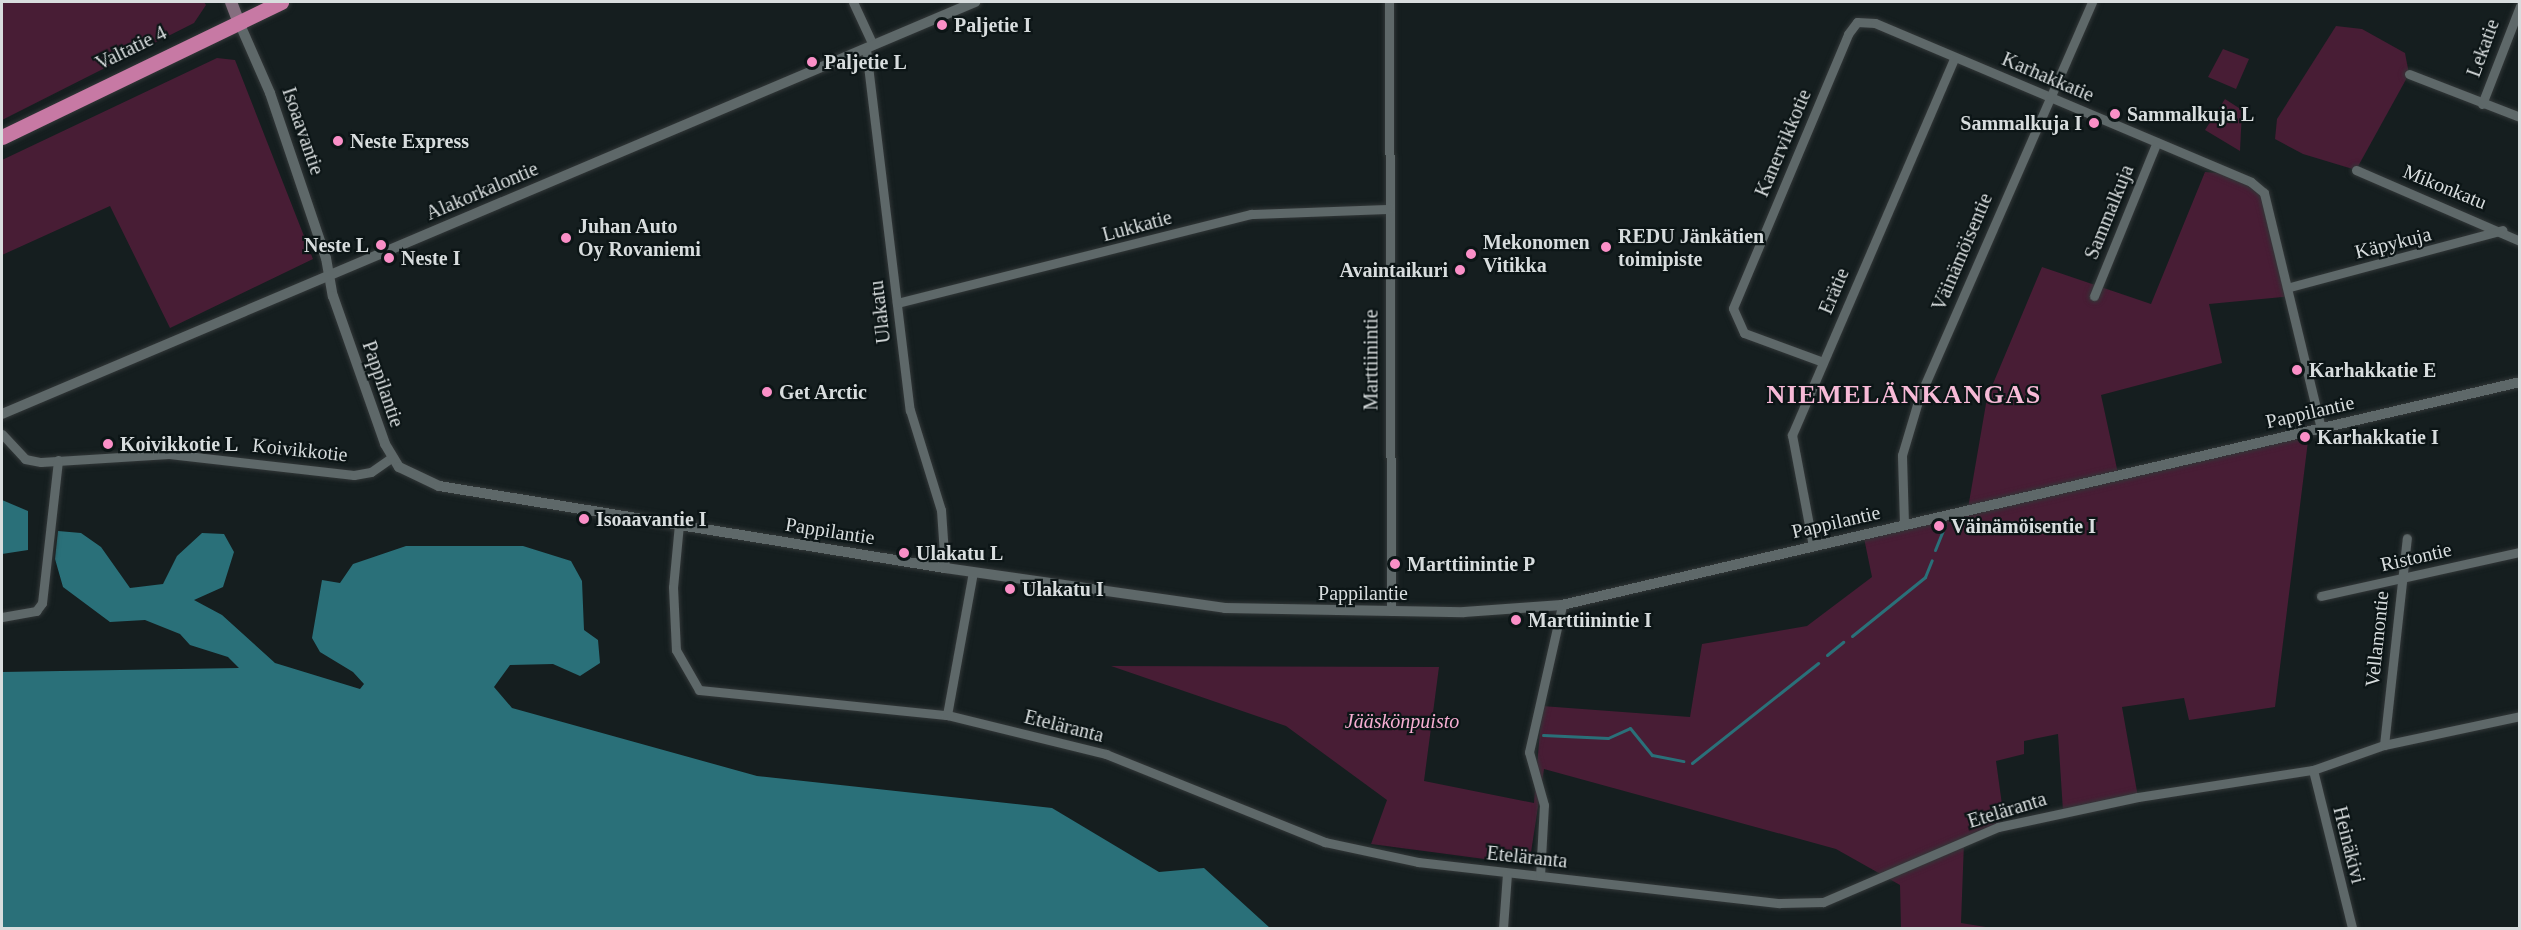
<!DOCTYPE html>
<meta charset="utf-8">
<style>
body{margin:0}
#map{position:relative;width:2521px;height:930px;overflow:hidden;background:#151e1f;font-family:"Times New Roman",serif}
div>[style]{position:absolute}
.green>*{inset:0;background:#481d35}
.water>*{inset:0;background:#2a7079}
.stream>*{height:3px;margin:-1.5px;padding:0 1.5px;transform-origin:1.5px;border-radius:1.5px;background:#2a7079}
.roads{filter:drop-shadow(0 0 2px #323738) drop-shadow(0 0 2px #323738)}
.minor>*{height:9px;margin:-4.5px;padding:0 4.5px;transform-origin:4.5px;border-radius:4.5px;background:#5e6869}
.tertiary>*{height:10px;margin:-5px;padding:0 5px;transform-origin:5px;border-radius:5px;background:#5e6869}
.secondary>*{height:12px;margin:-6px;padding:0 6px;transform-origin:6px;border-radius:6px;background:#856e7f}
.trunk>*{height:15px;margin:-7.5px;padding:0 7.5px;transform-origin:7.5px;border-radius:7.5px;background:#c779a4}
.dots>*{width:16px;height:16px;translate:-50% -50%;box-sizing:border-box;border:3px solid #0c1516;border-radius:50%}
span{translate:-50% -50%;white-space:nowrap;text-align:center;line-height:1.15;-webkit-text-stroke:4.5px #0c1516;paint-order:stroke}
.poi-label{font-size:20px;color:#d8ddde;font-weight:700}
.left{translate:0 -50%;text-align:left}
.right{translate:-100% -50%;text-align:right}
.street-label{font-size:20px;color:#d8ddde}
.park-label{font-size:20px;color:#f7afd3;font-style:italic}
.district-label{font-size:26px;color:#f7bad7;font-weight:700;letter-spacing:1.5px}
.frame{position:absolute;inset:0;border:3px solid #d8ddde;pointer-events:none}
</style>
<div id="map">
<div class="green">
<div style="clip-path:polygon(2px 2px,204px 2px,206px 5px,194px 23px,2px 120px)"></div>
<div style="clip-path:polygon(2336px 26px,2362px 29px,2405px 53px,2409px 74px,2356px 170px,2303px 154px,2275px 139px,2277px 119px)"></div>
<div style="clip-path:polygon(2223px 49px,2249px 59px,2236px 89px,2208px 77px)"></div>
<div style="clip-path:polygon(217px 58px,235px 60px,313px 259px,170px 328px,110px 206px,2px 255px,2px 160px)"></div>
<div style="clip-path:polygon(2225px 99px,2242px 110px,2240px 151px,2205px 130px)"></div>
<div style="clip-path:polygon(2205px 172px,2232px 174px,2264px 193px,2292px 296px,2209px 304px,2222px 363px,2101px 395px,2119px 478px,2309px 433px,2275px 707px,2189px 720px,2184px 698px,2122px 707px,2138px 797px,2063px 811px,2058px 734px,2024px 741px,2024px 754px,1996px 761px,2004px 819px,1964px 842px,1961px 923px,1992px 928px,1901px 928px,1900px 885px,1836px 849px,1544px 769px,1529px 865px,1371px 844px,1387px 800px,1286px 726px,1111px 666px,1439px 667px,1424px 781px,1534px 803px,1542px 706px,1690px 717px,1702px 644px,1807px 626px,1872px 577px,1864px 538px,1967px 514px,1987px 398px,2042px 267px,2151px 304px)"></div>
</div>
<div class="water">
<div style="clip-path:polygon(2px 500px,28px 511px,28px 550px,2px 554px)"></div>
<div style="clip-path:polygon(58px 531px,81px 533px,101px 547px,130px 588px,163px 584px,177px 556px,202px 533px,224px 534px,234px 552px,223px 587px,194px 600px,222px 615px,275px 663px,360px 689px,364px 684px,353px 672px,320px 652px,312px 638px,322px 580px,340px 583px,353px 564px,406px 546px,523px 546px,571px 561px,582px 581px,584px 630px,598px 640px,600px 663px,580px 676px,553px 664px,510px 665px,494px 687px,512px 708px,757px 776px,1052px 808px,1159px 872px,1204px 868px,1270px 928px,2px 928px,2px 672px,239px 668px,228px 657px,190px 645px,180px 634px,145px 620px,110px 622px,63px 587px,55px 559px)"></div>
</div>
<div class="stream">
<div style="left:1935px;top:550px;width:27px;rotate:-68deg"></div>
<div style="left:1852px;top:636px;width:94px;rotate:-38.9deg"></div>
<div style="left:1925px;top:577px;width:18px;rotate:-68deg"></div>
<div style="left:1827px;top:655px;width:21px;rotate:-39deg"></div>
<div style="left:1543px;top:735px;width:65px;rotate:2.6deg"></div>
<div style="left:1608px;top:738px;width:24px;rotate:-24deg"></div>
<div style="left:1630px;top:728px;width:35px;rotate:51deg"></div>
<div style="left:1652px;top:755px;width:32px;rotate:11deg"></div>
<div style="left:1692px;top:763px;width:161px;rotate:-38.4deg"></div>
</div>
<div class="roads">
<div class="minor">
<div style="left:853px;top:2px;width:47px;rotate:65.1deg"></div>
<div style="left:1389px;top:2px;width:609px;rotate:89.81deg"></div>
<div style="left:866px;top:49px;width:364px;rotate:83.1deg"></div>
<div style="left:910px;top:410px;width:105px;rotate:72.8deg"></div>
<div style="left:941px;top:510px;width:58px;rotate:86.1deg"></div>
<div style="left:2409px;top:74px;width:119px;rotate:21.2deg"></div>
<div style="left:2482px;top:104px;width:105px;rotate:-68.8deg"></div>
<div style="left:2356px;top:170px;width:179px;rotate:23.4deg"></div>
<div style="left:2290px;top:287px;width:220px;rotate:-15deg"></div>
<div style="left:2094px;top:296px;width:166px;rotate:-67.8deg"></div>
<div style="left:897px;top:303px;width:365px;rotate:-14.1deg"></div>
<div style="left:1251px;top:214px;width:138px;rotate:-2.1deg"></div>
<div style="left:1823px;top:362px;width:84px;rotate:-159.8deg"></div>
<div style="left:1744px;top:333px;width:27px;rotate:-114deg"></div>
<div style="left:1733px;top:308px;width:297px;rotate:-67.2deg"></div>
<div style="left:1848px;top:34px;width:15px;rotate:-53deg"></div>
<div style="left:1857px;top:22px;width:18px;rotate:3deg"></div>
<div style="left:1875px;top:23px;width:408px;rotate:22.9deg"></div>
<div style="left:2251px;top:182px;width:17px;rotate:40deg"></div>
<div style="left:2264px;top:193px;width:242px;rotate:76.4deg"></div>
<div style="left:2px;top:434px;width:34px;rotate:47deg"></div>
<div style="left:25px;top:459px;width:16px;rotate:11deg"></div>
<div style="left:41px;top:462px;width:128px;rotate:-3.6deg"></div>
<div style="left:169px;top:454px;width:186px;rotate:6.5deg"></div>
<div style="left:354px;top:475px;width:17px;rotate:-10deg"></div>
<div style="left:371px;top:472px;width:24px;rotate:-35deg"></div>
<div style="left:679px;top:524px;width:63px;rotate:95.4deg"></div>
<div style="left:673px;top:587px;width:63px;rotate:87.3deg"></div>
<div style="left:676px;top:650px;width:46px;rotate:60.1deg"></div>
<div style="left:699px;top:690px;width:249px;rotate:5.8deg"></div>
<div style="left:947px;top:715px;width:164px;rotate:13.8deg"></div>
<div style="left:1106px;top:754px;width:236px;rotate:21.9deg"></div>
<div style="left:1325px;top:842px;width:95px;rotate:12.1deg"></div>
<div style="left:1418px;top:862px;width:364px;rotate:6.5deg"></div>
<div style="left:1780px;top:903px;width:43px;rotate:-1.3deg"></div>
<div style="left:1823px;top:902px;width:190px;rotate:-23.2deg"></div>
<div style="left:1998px;top:827px;width:143px;rotate:-12.1deg"></div>
<div style="left:2138px;top:797px;width:177px;rotate:-8.8deg"></div>
<div style="left:2313px;top:770px;width:75px;rotate:-19.4deg"></div>
<div style="left:2384px;top:745px;width:139px;rotate:-12deg"></div>
<div style="left:1904px;top:524px;width:69px;rotate:-91.7deg"></div>
<div style="left:1902px;top:455px;width:59px;rotate:-73.4deg"></div>
<div style="left:1919px;top:398px;width:432px;rotate:-66.4deg"></div>
<div style="left:1813px;top:546px;width:113px;rotate:-100.7deg"></div>
<div style="left:1792px;top:435px;width:410px;rotate:-66.7deg"></div>
<div style="left:2321px;top:596px;width:204px;rotate:-12.5deg"></div>
<div style="left:2px;top:617px;width:35px;rotate:-10deg"></div>
<div style="left:36px;top:611px;width:10px;rotate:-53deg"></div>
<div style="left:42px;top:603px;width:144px;rotate:-83.6deg"></div>
<div style="left:947px;top:715px;width:145px;rotate:-79.7deg"></div>
<div style="left:2384px;top:745px;width:208px;rotate:-83.7deg"></div>
<div style="left:2313px;top:770px;width:163px;rotate:76.1deg"></div>
<div style="left:1540px;top:876px;width:71px;rotate:-86.8deg"></div>
<div style="left:1544px;top:805px;width:55px;rotate:-105.8deg"></div>
<div style="left:1529px;top:752px;width:151px;rotate:-77.3deg"></div>
<div style="left:1503px;top:928px;width:54px;rotate:-85.8deg"></div>
</div>
<div class="tertiary">
<div style="left:238px;top:20px;width:80px;rotate:66.3deg"></div>
<div style="left:270px;top:93px;width:174px;rotate:71.3deg"></div>
<div style="left:326px;top:258px;width:39px;rotate:80deg"></div>
<div style="left:333px;top:296px;width:157px;rotate:70.6deg"></div>
<div style="left:385px;top:444px;width:27px;rotate:59deg"></div>
<div style="left:399px;top:467px;width:44px;rotate:25.4deg"></div>
<div style="left:439px;top:486px;width:513px;rotate:9.21deg"></div>
<div style="left:945px;top:568px;width:283px;rotate:8.1deg"></div>
<div style="left:1225px;top:608px;width:239px;rotate:1deg"></div>
<div style="left:1464px;top:612px;width:98px;rotate:-4.1deg"></div>
<div style="left:1562px;top:605px;width:984px;rotate:-13.1deg"></div>
<div style="left:2px;top:414px;width:1057px;rotate:-22.95deg"></div>
</div>
<div class="secondary">
<div style="left:231px;top:2px;width:19px;rotate:69deg"></div>
</div>
<div class="trunk">
<div style="left:2px;top:137px;width:310px;rotate:-25.8deg"></div>
</div>
</div>
<div class="dots">
<div style="left:942px;top:25px;background:#fa8fc7"></div>
<div style="left:812px;top:62px;background:#fa8fc7"></div>
<div style="left:2115px;top:114px;background:#fa8fc7"></div>
<div style="left:2094px;top:123px;background:#fa8fc7"></div>
<div style="left:338px;top:141px;background:#fa8fc7"></div>
<div style="left:566px;top:238px;background:#fa8fc7"></div>
<div style="left:381px;top:245px;background:#fa8fc7"></div>
<div style="left:1606px;top:247px;background:#fa8fc7"></div>
<div style="left:1471px;top:254px;background:#fa8fc7"></div>
<div style="left:389px;top:258px;background:#fa8fc7"></div>
<div style="left:1460px;top:270px;background:#fa8fc7"></div>
<div style="left:2297px;top:370px;background:#fa8fc7"></div>
<div style="left:767px;top:392px;background:#fa8fc7"></div>
<div style="left:2305px;top:437px;background:#fa8fc7"></div>
<div style="left:108px;top:444px;background:#fa8fc7"></div>
<div style="left:584px;top:519px;background:#fa8fc7"></div>
<div style="left:1939px;top:526px;background:#fa8fc7"></div>
<div style="left:904px;top:553px;background:#fa8fc7"></div>
<div style="left:1395px;top:564px;background:#fa8fc7"></div>
<div style="left:1010px;top:589px;background:#fa8fc7"></div>
<div style="left:1516px;top:620px;background:#fa8fc7"></div>
</div>
<div class="poi-label">
<span class="left" style="left:954px;top:25px">Paljetie I</span>
<span class="left" style="left:824px;top:62px">Paljetie L</span>
<span class="left" style="left:2127px;top:114px">Sammalkuja L</span>
<span class="right" style="left:2082px;top:123px">Sammalkuja I</span>
<span class="left" style="left:350px;top:141px">Neste Express</span>
<span class="left" style="left:578px;top:238px">Juhan Auto<br>Oy Rovaniemi</span>
<span class="left" style="left:1618px;top:248px">REDU Jänkätien<br>toimipiste</span>
<span class="left" style="left:1483px;top:254px">Mekonomen<br>Vitikka</span>
<span class="right" style="left:369px;top:245px">Neste L</span>
<span class="left" style="left:401px;top:258px">Neste I</span>
<span class="right" style="left:1448px;top:270px">Avaintaikuri</span>
<span class="left" style="left:2309px;top:370px">Karhakkatie E</span>
<span class="left" style="left:779px;top:392px">Get Arctic</span>
<span class="left" style="left:2317px;top:437px">Karhakkatie I</span>
<span class="left" style="left:120px;top:444px">Koivikkotie L</span>
<span class="left" style="left:596px;top:519px">Isoaavantie I</span>
<span class="left" style="left:1951px;top:526px">Väinämöisentie I</span>
<span class="left" style="left:916px;top:553px">Ulakatu L</span>
<span class="left" style="left:1407px;top:564px">Marttiinintie P</span>
<span class="left" style="left:1022px;top:589px">Ulakatu I</span>
<span class="left" style="left:1528px;top:620px">Marttiinintie I</span>
</div>
<div class="street-label">
<span style="left:131px;top:48px;rotate:-26deg">Valtatie 4</span>
<span style="left:2483px;top:48px;rotate:-70deg">Lekatie</span>
<span style="left:2048px;top:77px;rotate:23deg">Karhakkatie</span>
<span style="left:303px;top:131px;rotate:71deg">Isoaavantie</span>
<span style="left:1783px;top:143px;rotate:-67deg">Kanervikkotie</span>
<span style="left:2445px;top:187px;rotate:22deg">Mikonkatu</span>
<span style="left:482px;top:191px;rotate:-23deg">Alakorkalontie</span>
<span style="left:2109px;top:212px;rotate:-68deg">Sammalkuja</span>
<span style="left:1137px;top:226px;rotate:-15deg">Lukkatie</span>
<span style="left:2393px;top:243px;rotate:-14deg">Käpykuja</span>
<span style="left:1962px;top:252px;rotate:-67deg">Väinämöisentie</span>
<span style="left:1834px;top:291px;rotate:-67deg">Erätie</span>
<span style="left:880px;top:312px;rotate:-97deg">Ulakatu</span>
<span style="left:1371px;top:360px;rotate:-90deg">Marttiinintie</span>
<span style="left:383px;top:384px;rotate:71deg">Pappilantie</span>
<span style="left:2310px;top:412px;rotate:-13deg">Pappilantie</span>
<span style="left:300px;top:450px;rotate:6deg">Koivikkotie</span>
<span style="left:1836px;top:522px;rotate:-13deg">Pappilantie</span>
<span style="left:830px;top:531px;rotate:9deg">Pappilantie</span>
<span style="left:2416px;top:557px;rotate:-13deg">Ristontie</span>
<span style="left:1363px;top:593px">Pappilantie</span>
<span style="left:2377px;top:639px;rotate:-84deg">Vellamontie</span>
<span style="left:1064px;top:726px;rotate:14deg">Eteläranta</span>
<span style="left:2007px;top:810px;rotate:-17deg">Eteläranta</span>
<span style="left:2349px;top:845px;rotate:76deg">Heinäkivi</span>
<span style="left:1527px;top:857px;rotate:6deg">Eteläranta</span>
</div>
<div class="park-label">
<span style="left:1402px;top:721px">Jääskönpuisto</span>
</div>
<div class="district-label">
<span style="left:1904px;top:395px">NIEMELÄNKANGAS</span>
</div>
<div class="frame"></div>
</div>
